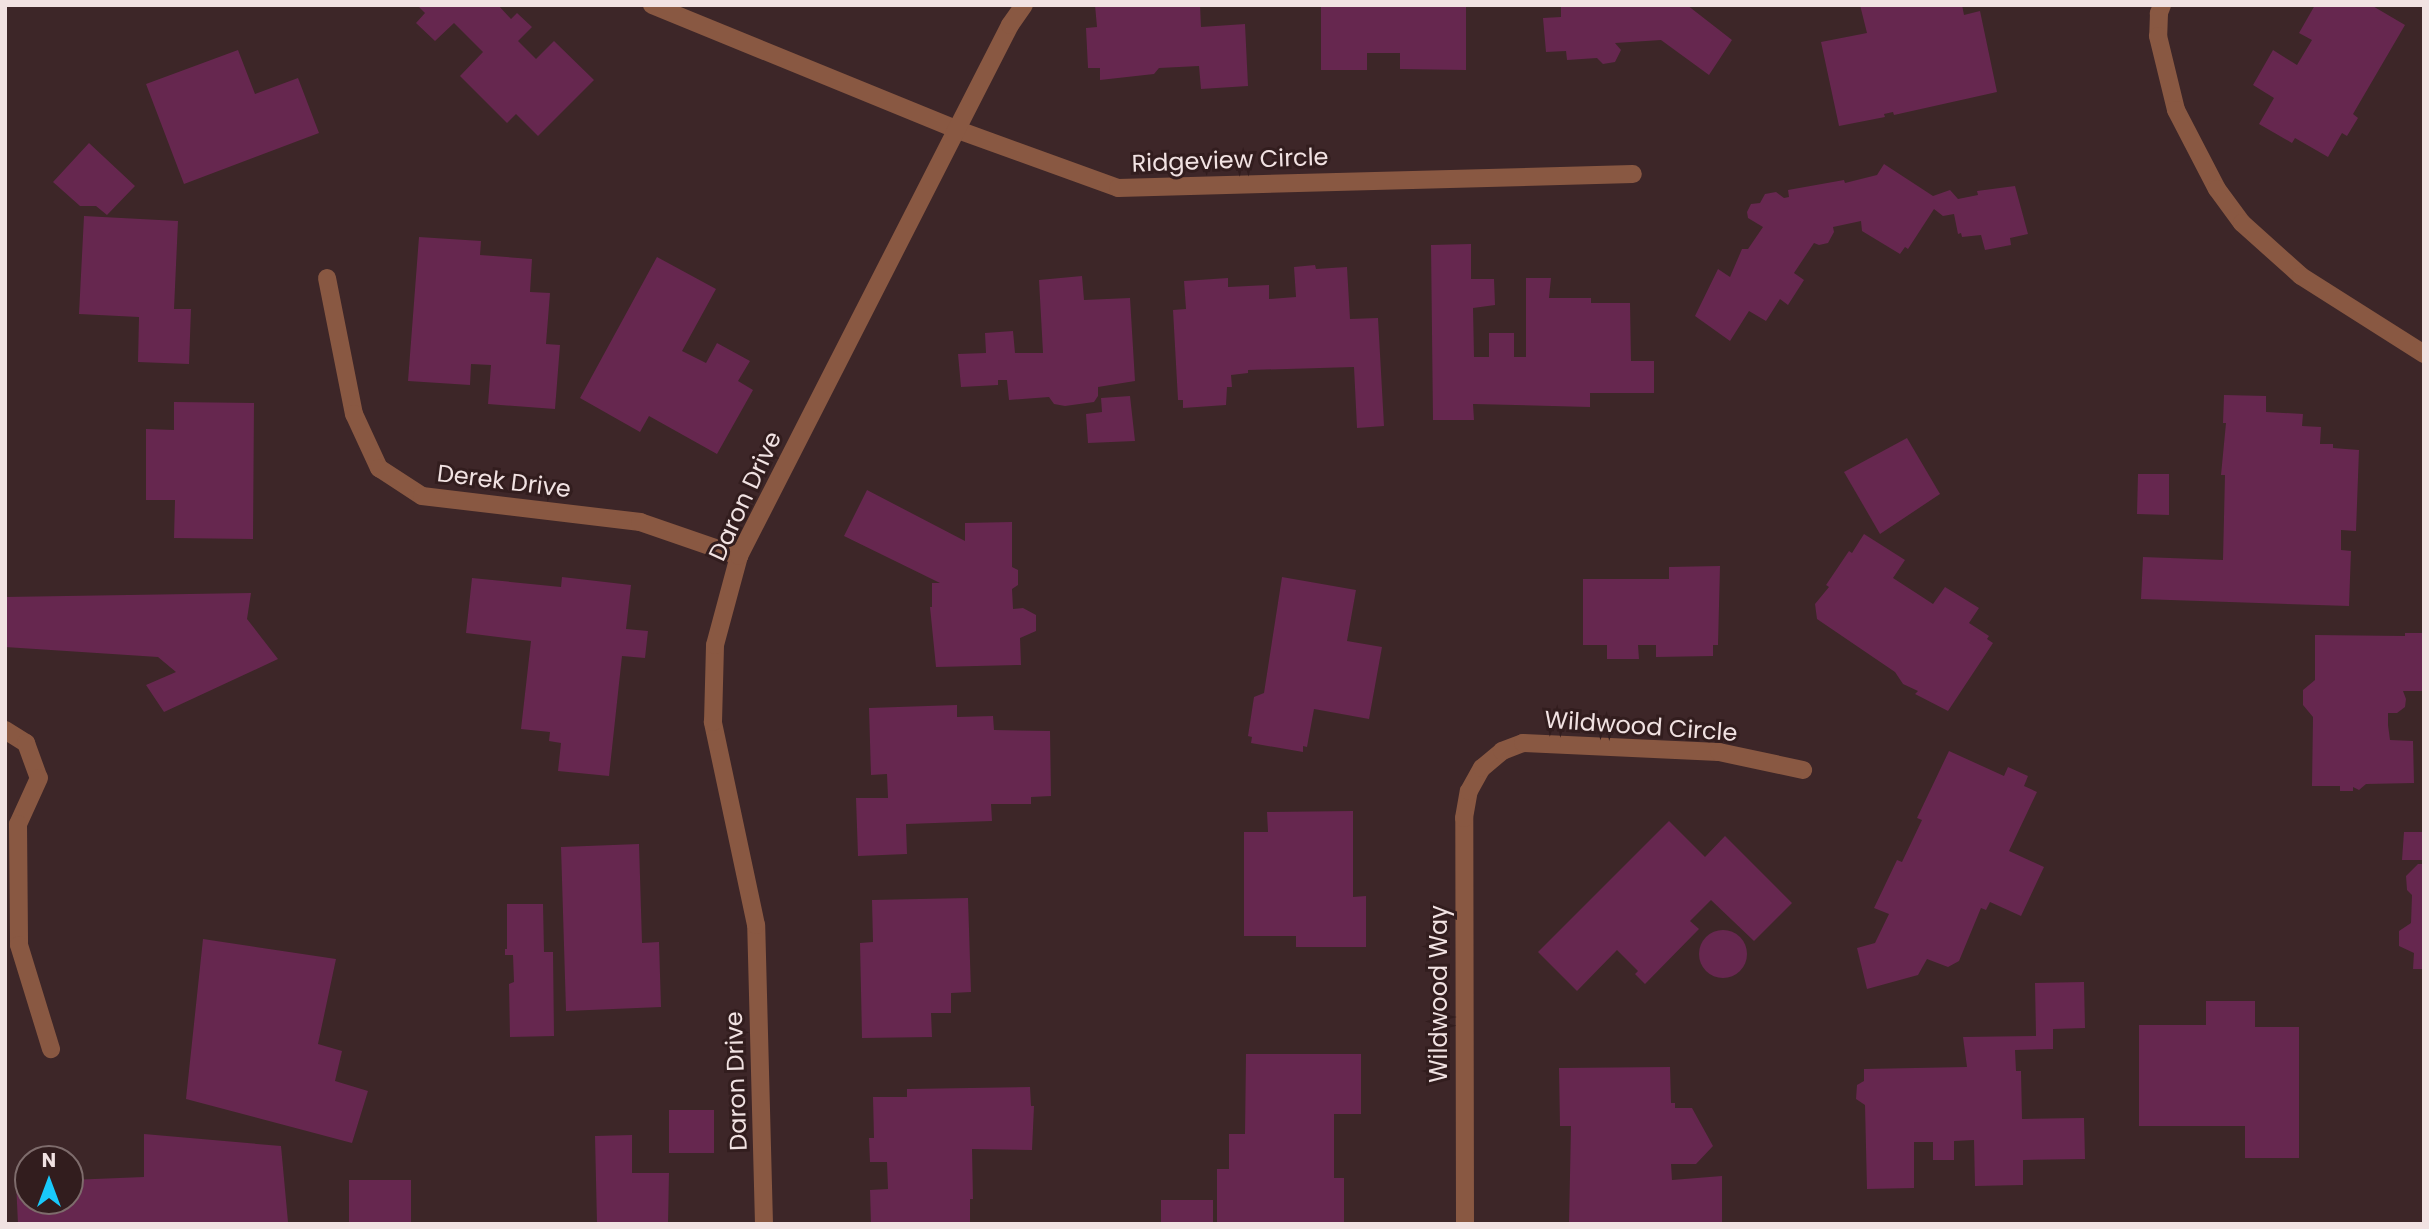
<!DOCTYPE html>
<style>
body{margin:0}
#map{position:relative;width:2429px;height:1229px;overflow:hidden;background:#3d2628;font-family:Poppins,sans-serif}
div>[style]{position:absolute}
.building>*{inset:0;background:#66274f}
.round{border-radius:50%}
.minor>*{height:18px;margin:-9px;padding:0 9px;transform-origin:9px;border-radius:9px;background:#895842}
span{translate:-50% -50%;white-space:nowrap;text-align:center;line-height:1.15;-webkit-text-stroke:6px #321d1e;paint-order:stroke}
.street-label{font-size:24px;color:#f1e2e2}
.frame{position:absolute;inset:0;border:7px solid #f1e2e2;pointer-events:none}
.north{position:absolute;left:14px;top:1145px;width:70px;height:70px;box-sizing:border-box;background:#321d1e;border:2px solid #7e6c6c;border-radius:50%;rotate:0deg;font-size:19px;font-weight:700;line-height:28px;text-align:center;color:#f1e2e2}
.north::after{content:'';display:block;margin:auto;width:24px;height:32px;background:#19cafc;clip-path:polygon(50% 0,100% 100%,50% 72%,0 100%)}
</style>
<div id="map">
<div class="building">
<div style="clip-path:polygon(417px 5px,498px 5px,511px 19px,517px 13px,532px 27px,518px 41px,536px 59px,554px 41px,594px 80px,538px 136px,516px 114px,507px 123px,460px 76px,483px 52px,454px 23px,435px 41px,416px 23px,425px 13px)"></div>
<div style="clip-path:polygon(1095px 5px,1200px 5px,1201px 27px,1245px 24px,1248px 86px,1201px 89px,1199px 66px,1159px 68px,1154px 74px,1100px 80px,1100px 68px,1088px 68px,1086px 28px,1097px 27px)"></div>
<div style="clip-path:polygon(1321px 5px,1466px 5px,1466px 70px,1400px 69px,1400px 53px,1367px 53px,1367px 70px,1321px 70px)"></div>
<div style="clip-path:polygon(1561px 5px,1687px 5px,1732px 40px,1709px 75px,1661px 40px,1615px 43px,1621px 50px,1615px 62px,1603px 64px,1597px 58px,1567px 60px,1566px 51px,1546px 52px,1543px 18px,1561px 17px)"></div>
<div style="clip-path:polygon(1860px 5px,1962px 5px,1964px 15px,1980px 11px,1997px 92px,1894px 115px,1893px 112px,1884px 114px,1885px 117px,1839px 126px,1821px 42px,1867px 33px)"></div>
<div style="clip-path:polygon(2315px 5px,2371px 5px,2405px 25px,2353px 114px,2358px 118px,2347px 136px,2342px 133px,2328px 157px,2295px 138px,2292px 143px,2259px 124px,2274px 98px,2253px 85px,2273px 50px,2297px 65px,2312px 40px,2299px 33px)"></div>
<div style="clip-path:polygon(238px 50px,255px 94px,298px 78px,319px 133px,184px 184px,146px 84px)"></div>
<div style="clip-path:polygon(89px 143px,135px 186px,107px 215px,96px 206px,80px 206px,53px 182px)"></div>
<div style="clip-path:polygon(1884px 164px,1933px 196px,1950px 190px,1958px 199px,1978px 195px,1977px 191px,2015px 186px,2028px 234px,2010px 238px,2011px 245px,1985px 250px,1981px 235px,1962px 237px,1961px 233px,1958px 234px,1954px 214px,1943px 216px,1934px 209px,1908px 249px,1905px 247px,1900px 254px,1862px 231px,1861px 221px,1833px 227px,1834px 232px,1828px 243px,1819px 245px,1814px 243px,1794px 273px,1804px 280px,1788px 305px,1780px 299px,1766px 321px,1749px 311px,1730px 341px,1695px 316px,1718px 269px,1730px 277px,1742px 249px,1748px 249px,1763px 227px,1748px 218px,1747px 212px,1751px 204px,1760px 203px,1765px 194px,1776px 192px,1784px 198px,1789px 197px,1788px 190px,1844px 180px,1845px 183px,1877px 175px)"></div>
<div style="clip-path:polygon(84px 216px,178px 221px,174px 309px,191px 309px,189px 364px,138px 362px,139px 317px,79px 314px)"></div>
<div style="clip-path:polygon(419px 237px,481px 241px,480px 255px,532px 259px,530px 292px,550px 293px,546px 344px,560px 345px,555px 409px,488px 404px,491px 365px,471px 364px,470px 385px,408px 381px)"></div>
<div style="clip-path:polygon(1471px 244px,1471px 279px,1494px 279px,1495px 305px,1473px 308px,1474px 357px,1489px 357px,1489px 333px,1514px 333px,1514px 357px,1526px 357px,1526px 278px,1551px 278px,1549px 298px,1591px 298px,1591px 303px,1630px 303px,1631px 361px,1654px 361px,1654px 393px,1590px 393px,1590px 407px,1473px 404px,1474px 420px,1433px 420px,1431px 245px)"></div>
<div style="clip-path:polygon(657px 257px,716px 289px,682px 351px,706px 363px,717px 343px,750px 361px,738px 381px,753px 390px,717px 454px,649px 416px,640px 432px,580px 398px)"></div>
<div style="clip-path:polygon(1315px 265px,1316px 269px,1347px 267px,1350px 319px,1378px 318px,1384px 426px,1357px 428px,1354px 367px,1248px 370px,1248px 373px,1231px 375px,1232px 387px,1227px 387px,1226px 405px,1183px 408px,1183px 400px,1178px 400px,1173px 310px,1186px 309px,1184px 281px,1228px 278px,1228px 287px,1269px 285px,1269px 299px,1296px 297px,1294px 267px)"></div>
<div style="clip-path:polygon(1082px 276px,1084px 300px,1130px 298px,1135px 381px,1098px 387px,1098px 396px,1094px 402px,1065px 406px,1054px 404px,1049px 397px,1009px 400px,1007px 380px,998px 380px,998px 385px,961px 387px,958px 354px,986px 353px,985px 333px,1013px 331px,1015px 353px,1043px 353px,1039px 280px)"></div>
<div style="clip-path:polygon(2224px 395px,2266px 396px,2266px 412px,2303px 414px,2302px 426px,2321px 427px,2320px 444px,2333px 444px,2333px 448px,2359px 450px,2356px 531px,2341px 530px,2341px 550px,2351px 551px,2349px 606px,2141px 599px,2143px 557px,2223px 560px,2225px 475px,2221px 475px,2226px 423px,2223px 423px)"></div>
<div style="clip-path:polygon(1130px 396px,1135px 441px,1088px 443px,1086px 414px,1102px 412px,1101px 398px)"></div>
<div style="clip-path:polygon(174px 402px,254px 403px,253px 539px,174px 538px,175px 500px,146px 500px,146px 429px,174px 430px)"></div>
<div style="clip-path:polygon(1907px 438px,1940px 494px,1880px 534px,1844px 472px)"></div>
<div style="clip-path:polygon(2138px 474px,2169px 474px,2169px 515px,2137px 514px)"></div>
<div style="clip-path:polygon(867px 490px,965px 541px,965px 523px,1012px 522px,1012px 567px,1018px 570px,1018px 585px,1012px 589px,1013px 609px,1023px 608px,1036px 615px,1036px 631px,1020px 638px,1021px 665px,936px 667px,930px 607px,932px 607px,932px 583px,940px 583px,844px 536px)"></div>
<div style="clip-path:polygon(1864px 534px,1905px 560px,1893px 578px,1933px 604px,1945px 587px,1979px 608px,1969px 623px,1989px 636px,1987px 639px,1993px 643px,1948px 711px,1915px 694px,1918px 691px,1903px 684px,1895px 672px,1817px 619px,1815px 604px,1829px 587px,1826px 585px,1849px 551px,1852px 553px)"></div>
<div style="clip-path:polygon(1720px 566px,1718px 645px,1713px 645px,1713px 656px,1656px 657px,1656px 645px,1638px 645px,1639px 659px,1607px 659px,1607px 645px,1583px 645px,1583px 579px,1669px 579px,1669px 567px)"></div>
<div style="clip-path:polygon(562px 577px,631px 585px,626px 629px,648px 631px,645px 658px,622px 656px,609px 776px,558px 771px,561px 743px,549px 741px,550px 732px,521px 729px,531px 641px,466px 633px,472px 578px,561px 587px)"></div>
<div style="clip-path:polygon(1282px 577px,1356px 590px,1347px 641px,1382px 647px,1369px 719px,1314px 709px,1307px 747px,1303px 746px,1303px 752px,1251px 743px,1252px 737px,1248px 736px,1254px 697px,1264px 693px)"></div>
<div style="clip-path:polygon(251px 593px,247px 619px,278px 659px,164px 712px,146px 685px,176px 672px,158px 657px,5px 647px,5px 597px)"></div>
<div style="clip-path:polygon(2405px 633px,2424px 633px,2424px 691px,2403px 691px,2406px 699px,2405px 707px,2397px 713px,2388px 713px,2388px 725px,2390px 740px,2413px 741px,2414px 783px,2366px 784px,2359px 790px,2353px 787px,2353px 791px,2340px 791px,2340px 786px,2312px 786px,2313px 717px,2303px 705px,2303px 690px,2315px 680px,2315px 635px,2405px 636px)"></div>
<div style="clip-path:polygon(957px 705px,957px 717px,993px 716px,994px 730px,1050px 731px,1051px 796px,1031px 797px,1031px 804px,991px 804px,992px 821px,906px 824px,907px 854px,858px 856px,856px 798px,888px 798px,887px 774px,871px 775px,869px 708px)"></div>
<div style="clip-path:polygon(1949px 751px,2004px 776px,2008px 767px,2028px 776px,2024px 786px,2037px 792px,2009px 851px,2044px 867px,2021px 916px,1990px 902px,1986px 910px,1981px 908px,1959px 961px,1948px 967px,1927px 959px,1918px 975px,1867px 989px,1857px 948px,1875px 943px,1889px 914px,1874px 908px,1897px 860px,1902px 862px,1922px 820px,1917px 818px)"></div>
<div style="clip-path:polygon(1353px 811px,1353px 897px,1366px 896px,1366px 947px,1296px 947px,1296px 936px,1244px 936px,1244px 832px,1268px 832px,1267px 812px)"></div>
<div style="clip-path:polygon(1669px 821px,1705px 857px,1725px 836px,1792px 903px,1754px 941px,1711px 900px,1690px 921px,1699px 929px,1645px 984px,1635px 974px,1638px 971px,1617px 950px,1577px 991px,1538px 952px)"></div>
<div style="clip-path:polygon(2404px 832px,2424px 832px,2424px 860px,2402px 860px)"></div>
<div style="clip-path:polygon(639px 844px,642px 943px,659px 942px,661px 1007px,566px 1011px,561px 847px)"></div>
<div style="clip-path:polygon(2418px 864px,2424px 864px,2424px 969px,2413px 969px,2414px 953px,2399px 946px,2399px 931px,2411px 923px,2412px 895px,2407px 890px,2406px 876px)"></div>
<div style="clip-path:polygon(968px 898px,971px 992px,951px 993px,951px 1013px,931px 1013px,932px 1037px,862px 1038px,860px 943px,873px 942px,872px 900px)"></div>
<div style="clip-path:polygon(507px 904px,543px 904px,544px 952px,553px 952px,554px 1036px,510px 1037px,509px 984px,514px 982px,513px 955px,505px 955px,505px 949px,507px 949px)"></div>
<div class="round" style="left:1699px;top:930px;width:48px;height:48px"></div>
<div style="clip-path:polygon(203px 939px,336px 959px,318px 1044px,342px 1051px,335px 1081px,368px 1091px,352px 1143px,186px 1099px)"></div>
<div style="clip-path:polygon(2084px 982px,2085px 1028px,2053px 1029px,2053px 1049px,2015px 1050px,2016px 1071px,2021px 1071px,2022px 1119px,2084px 1118px,2085px 1159px,2023px 1160px,2023px 1185px,1975px 1186px,1974px 1140px,1954px 1141px,1954px 1160px,1933px 1160px,1933px 1142px,1914px 1142px,1914px 1188px,1867px 1189px,1865px 1105px,1856px 1099px,1857px 1085px,1864px 1081px,1864px 1069px,1967px 1067px,1963px 1037px,2036px 1036px,2035px 983px)"></div>
<div style="clip-path:polygon(2206px 1001px,2255px 1001px,2255px 1027px,2299px 1027px,2299px 1158px,2245px 1158px,2245px 1126px,2139px 1126px,2139px 1025px,2206px 1025px)"></div>
<div style="clip-path:polygon(1246px 1054px,1361px 1054px,1361px 1114px,1334px 1114px,1334px 1178px,1344px 1178px,1344px 1224px,1217px 1224px,1217px 1169px,1229px 1169px,1229px 1134px,1245px 1134px)"></div>
<div style="clip-path:polygon(1670px 1067px,1671px 1103px,1675px 1103px,1675px 1108px,1692px 1108px,1713px 1146px,1696px 1164px,1671px 1164px,1672px 1180px,1722px 1176px,1722px 1224px,1569px 1224px,1571px 1126px,1560px 1126px,1559px 1068px)"></div>
<div style="clip-path:polygon(1030px 1087px,1031px 1106px,1034px 1106px,1032px 1150px,972px 1149px,973px 1199px,970px 1199px,970px 1224px,871px 1224px,870px 1190px,888px 1189px,887px 1162px,870px 1162px,869px 1138px,874px 1138px,873px 1097px,907px 1097px,907px 1089px)"></div>
<div style="clip-path:polygon(669px 1110px,714px 1110px,714px 1153px,669px 1153px)"></div>
<div style="clip-path:polygon(144px 1134px,281px 1146px,288px 1222px,18px 1224px,16px 1182px,28px 1182px,28px 1201px,70px 1201px,70px 1180px,144px 1177px)"></div>
<div style="clip-path:polygon(632px 1135px,632px 1173px,669px 1173px,668px 1224px,597px 1224px,595px 1136px)"></div>
<div style="clip-path:polygon(349px 1180px,411px 1180px,411px 1224px,349px 1224px)"></div>
<div style="clip-path:polygon(1161px 1200px,1213px 1200px,1213px 1224px,1161px 1224px)"></div>
</div>
<div class="minor">
<div style="left:652px;top:5px;width:331px;rotate:22.2deg"></div>
<div style="left:958px;top:130px;width:170px;rotate:19.9deg"></div>
<div style="left:1118px;top:188px;width:515px;rotate:-1.56deg"></div>
<div style="left:2162px;top:5px;width:9px;rotate:111deg"></div>
<div style="left:2159px;top:13px;width:23px;rotate:92deg"></div>
<div style="left:2158px;top:36px;width:76px;rotate:76.3deg"></div>
<div style="left:2176px;top:110px;width:89px;rotate:62.6deg"></div>
<div style="left:2217px;top:189px;width:42px;rotate:53.7deg"></div>
<div style="left:2242px;top:223px;width:79px;rotate:41.9deg"></div>
<div style="left:2301px;top:276px;width:146px;rotate:32.4deg"></div>
<div style="left:327px;top:278px;width:139px;rotate:78.8deg"></div>
<div style="left:354px;top:414px;width:60px;rotate:65.2deg"></div>
<div style="left:379px;top:468px;width:51px;rotate:33.1deg"></div>
<div style="left:422px;top:496px;width:220px;rotate:6.8deg"></div>
<div style="left:640px;top:522px;width:105px;rotate:19deg"></div>
<div style="left:5px;top:730px;width:25px;rotate:32deg"></div>
<div style="left:26px;top:743px;width:37px;rotate:70deg"></div>
<div style="left:39px;top:778px;width:51px;rotate:114.5deg"></div>
<div style="left:18px;top:824px;width:121px;rotate:89.5deg"></div>
<div style="left:19px;top:945px;width:109px;rotate:72.9deg"></div>
<div style="left:764px;top:1224px;width:299px;rotate:-91.5deg"></div>
<div style="left:756px;top:925px;width:208px;rotate:-102deg"></div>
<div style="left:713px;top:722px;width:77px;rotate:-88.5deg"></div>
<div style="left:715px;top:645px;width:92px;rotate:-74.9deg"></div>
<div style="left:739px;top:556px;width:596px;rotate:-62.96deg"></div>
<div style="left:1010px;top:25px;width:24px;rotate:-55deg"></div>
<div style="left:1465px;top:1224px;width:406px;rotate:-90.1deg"></div>
<div style="left:1464px;top:818px;width:27px;rotate:-80deg"></div>
<div style="left:1469px;top:791px;width:26px;rotate:-61deg"></div>
<div style="left:1482px;top:768px;width:26px;rotate:-40deg"></div>
<div style="left:1502px;top:751px;width:22px;rotate:-21deg"></div>
<div style="left:1523px;top:743px;width:196px;rotate:2.6deg"></div>
<div style="left:1719px;top:752px;width:86px;rotate:12.1deg"></div>
</div>
<div class="street-label">
<span style="left:1230px;top:160px;rotate:-2deg">Ridgeview Circle</span>
<span style="left:504px;top:481px;rotate:7deg">Derek Drive</span>
<span style="left:745px;top:496px;rotate:-65deg">Daron Drive</span>
<span style="left:1641px;top:726px;rotate:4deg">Wildwood Circle</span>
<span style="left:1439px;top:994px;rotate:-90deg">Wildwood Way</span>
<span style="left:736px;top:1081px;rotate:-92deg">Daron Drive</span>
</div>
<div class="frame"></div>
<div class="north">N</div>
</div>
